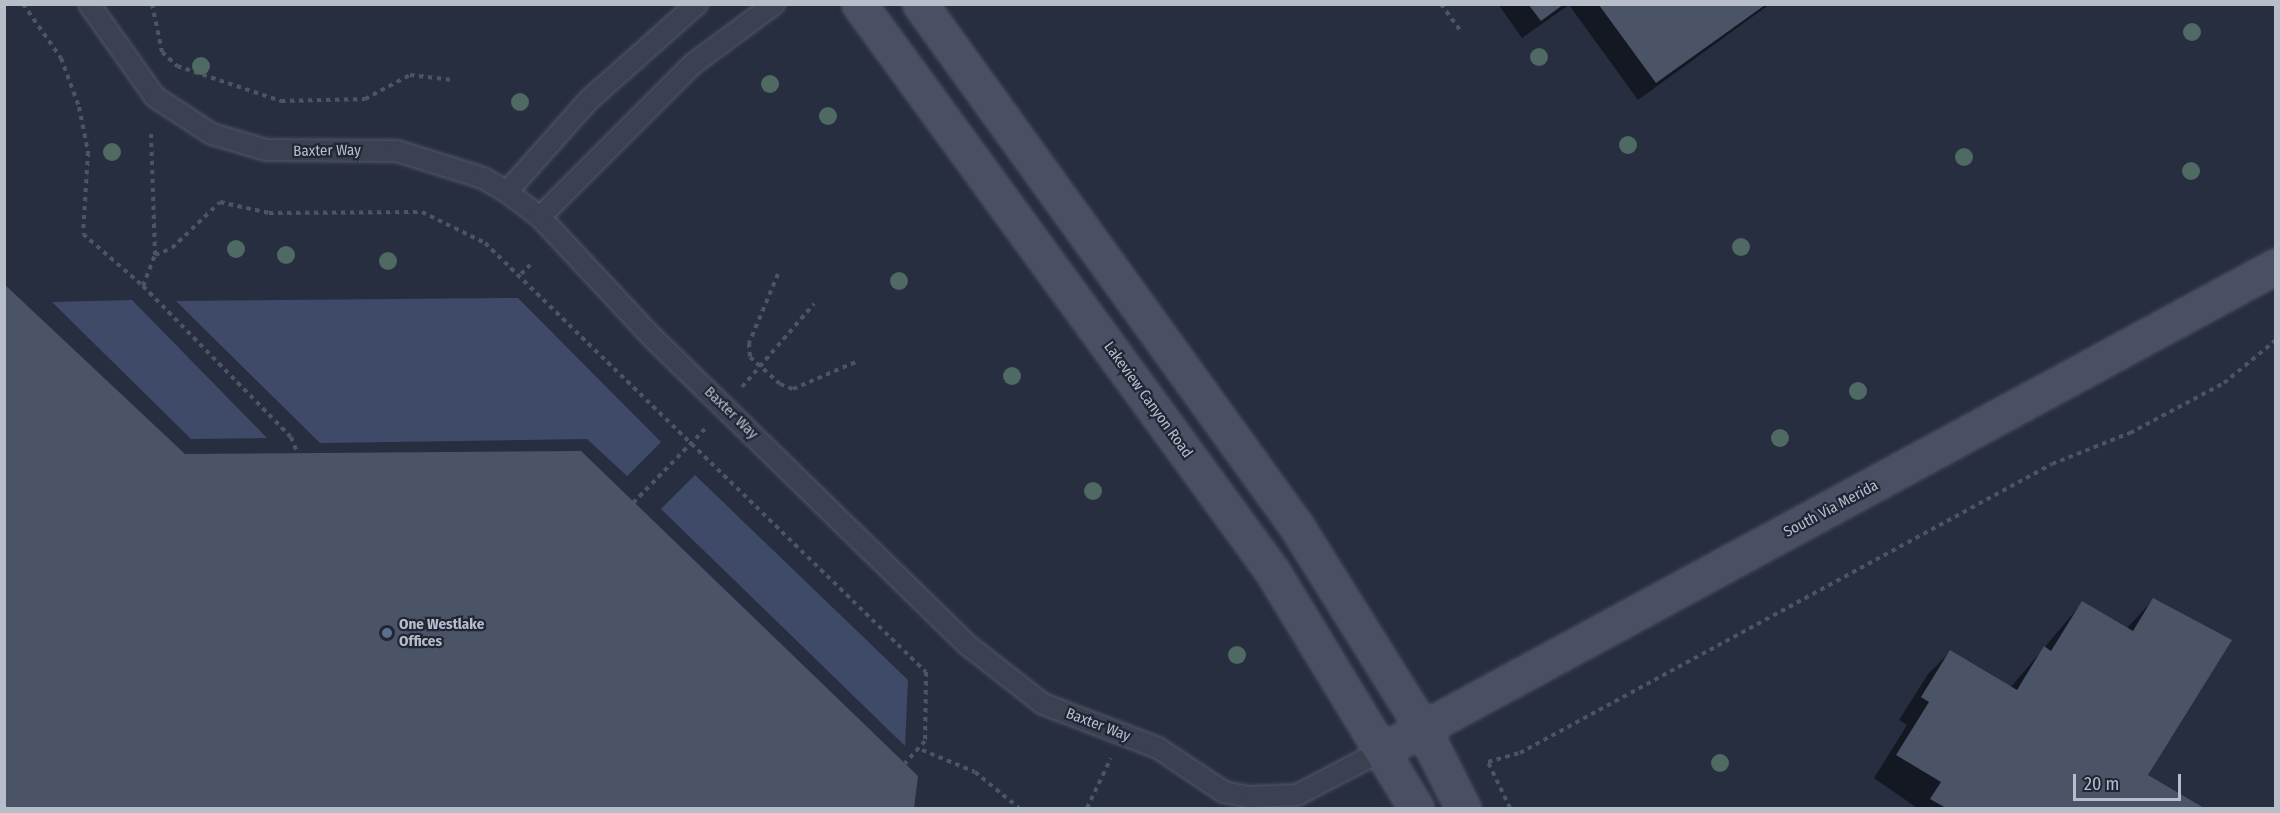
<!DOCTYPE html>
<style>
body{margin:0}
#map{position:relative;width:2280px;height:813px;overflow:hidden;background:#272e40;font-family:"Fira Sans Condensed",sans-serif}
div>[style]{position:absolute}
.water>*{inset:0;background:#3e4a68}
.shadow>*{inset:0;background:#0007}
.building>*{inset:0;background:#4b5367}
.path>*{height:4px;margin-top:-2px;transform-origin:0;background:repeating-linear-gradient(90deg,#47585e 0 4.5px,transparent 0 9px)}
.roads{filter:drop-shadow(0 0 2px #535967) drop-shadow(0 0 2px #535967)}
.lane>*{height:20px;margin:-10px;padding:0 10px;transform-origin:10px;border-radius:10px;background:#3b4150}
.secondary>*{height:33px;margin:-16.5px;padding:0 16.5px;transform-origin:16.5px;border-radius:16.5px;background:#4a4f63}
.trees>*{width:18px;height:18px;margin:-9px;border-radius:50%;background:#4f6963}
.dots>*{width:16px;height:16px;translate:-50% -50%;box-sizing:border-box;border:3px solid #202635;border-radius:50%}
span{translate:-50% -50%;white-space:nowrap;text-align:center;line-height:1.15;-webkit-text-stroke:4.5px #202635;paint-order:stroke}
.street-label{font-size:15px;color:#b8bdca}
.poi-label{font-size:15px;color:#b8bdca;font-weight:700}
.left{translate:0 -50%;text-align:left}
.frame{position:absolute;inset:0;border:6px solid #b8bdca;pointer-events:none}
.scale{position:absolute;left:2073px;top:774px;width:108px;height:27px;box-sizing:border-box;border:3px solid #b8bdca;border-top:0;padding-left:8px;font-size:18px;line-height:21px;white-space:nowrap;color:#b8bdca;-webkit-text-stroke:4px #202635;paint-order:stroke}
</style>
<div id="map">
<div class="water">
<div style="clip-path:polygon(518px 298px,661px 442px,627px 476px,587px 439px,320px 443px,176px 301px)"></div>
<div style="clip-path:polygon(132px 300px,267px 438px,191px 439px,52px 302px)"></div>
<div style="clip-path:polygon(695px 475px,908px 680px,905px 746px,661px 509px)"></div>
</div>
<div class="shadow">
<div style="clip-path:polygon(1498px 4px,1770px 4px,1638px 100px,1569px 5px,1522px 38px)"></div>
<div style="clip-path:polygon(4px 286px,184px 455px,916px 777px,913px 808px,4px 808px)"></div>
<div style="clip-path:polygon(2153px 600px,2146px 775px,2201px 808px,1917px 808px,1874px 778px,1907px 725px,1899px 720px,1928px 674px,1950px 652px,2010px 688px,2082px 603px,2126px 629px)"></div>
</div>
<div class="building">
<div style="clip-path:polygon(1528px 4px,1564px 4px,1541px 21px)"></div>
<div style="clip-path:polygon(1599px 5px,1765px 5px,1656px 83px)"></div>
<div style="clip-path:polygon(4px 284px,185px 454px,581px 451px,918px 776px,914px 808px,4px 808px)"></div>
<div style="clip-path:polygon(2153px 598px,2232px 640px,2148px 775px,2204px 808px,1946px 808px,1930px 799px,1941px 782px,1896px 755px,1929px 702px,1921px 697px,1950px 650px,2017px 690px,2044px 646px,2051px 651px,2082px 601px,2133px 631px)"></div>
</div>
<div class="path">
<div style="left:23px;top:4px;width:66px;rotate:54.9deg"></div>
<div style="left:61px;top:58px;width:52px;rotate:69.8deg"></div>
<div style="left:79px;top:107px;width:46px;rotate:78.7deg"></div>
<div style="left:88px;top:152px;width:82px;rotate:93.5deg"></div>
<div style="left:83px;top:234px;width:79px;rotate:40.9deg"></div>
<div style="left:143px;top:286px;width:211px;rotate:45.6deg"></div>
<div style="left:291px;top:437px;width:18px;rotate:68deg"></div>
<div style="left:152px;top:4px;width:49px;rotate:78.2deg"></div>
<div style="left:162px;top:52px;width:21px;rotate:43deg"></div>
<div style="left:177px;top:66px;width:110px;rotate:18.6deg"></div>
<div style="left:281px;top:101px;width:84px;rotate:-1.4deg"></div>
<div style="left:365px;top:99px;width:51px;rotate:-28.1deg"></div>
<div style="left:410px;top:75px;width:43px;rotate:6.6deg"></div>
<div style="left:1441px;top:4px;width:34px;rotate:54deg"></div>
<div style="left:155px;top:255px;width:18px;rotate:-22deg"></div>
<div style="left:172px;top:248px;width:66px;rotate:-43.8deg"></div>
<div style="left:220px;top:202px;width:50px;rotate:12.7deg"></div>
<div style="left:269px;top:213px;width:153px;rotate:-0.4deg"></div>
<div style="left:422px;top:212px;width:70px;rotate:26.2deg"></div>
<div style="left:485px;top:243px;width:615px;rotate:44.21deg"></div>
<div style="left:926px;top:672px;width:69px;rotate:90.8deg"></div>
<div style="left:925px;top:741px;width:30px;rotate:132deg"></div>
<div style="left:521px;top:274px;width:13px;rotate:-45deg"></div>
<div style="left:778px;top:274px;width:75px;rotate:112.8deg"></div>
<div style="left:749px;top:343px;width:14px;rotate:86deg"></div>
<div style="left:750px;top:357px;width:40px;rotate:42deg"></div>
<div style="left:780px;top:384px;width:14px;rotate:21deg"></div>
<div style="left:793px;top:389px;width:71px;rotate:-23.3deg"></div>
<div style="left:143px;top:286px;width:33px;rotate:-69deg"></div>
<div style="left:155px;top:255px;width:121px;rotate:-91.9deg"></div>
<div style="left:742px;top:387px;width:110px;rotate:-49.1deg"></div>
<div style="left:633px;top:503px;width:103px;rotate:-45.8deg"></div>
<div style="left:922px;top:750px;width:57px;rotate:22.5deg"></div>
<div style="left:975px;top:772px;width:57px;rotate:39.3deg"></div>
<div style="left:1087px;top:808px;width:55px;rotate:-64.4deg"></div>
<div style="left:1510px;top:808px;width:51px;rotate:-115.6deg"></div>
<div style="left:1488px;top:762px;width:33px;rotate:-16deg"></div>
<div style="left:1520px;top:753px;width:605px;rotate:-28.51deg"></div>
<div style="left:2052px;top:464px;width:84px;rotate:-21.7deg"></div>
<div style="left:2130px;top:433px;width:106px;rotate:-28deg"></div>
<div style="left:2224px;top:383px;width:67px;rotate:-39.6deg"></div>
</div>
<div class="roads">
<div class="lane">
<div style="left:89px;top:4px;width:114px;rotate:54.6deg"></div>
<div style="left:155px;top:97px;width:68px;rotate:33deg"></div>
<div style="left:212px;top:134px;width:56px;rotate:16.5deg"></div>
<div style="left:266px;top:150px;width:131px;rotate:0.4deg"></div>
<div style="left:397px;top:151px;width:90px;rotate:17.4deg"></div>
<div style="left:483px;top:178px;width:28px;rotate:30deg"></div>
<div style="left:507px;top:192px;width:41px;rotate:37.1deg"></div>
<div style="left:540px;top:217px;width:166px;rotate:47deg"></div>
<div style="left:653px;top:338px;width:441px;rotate:44.3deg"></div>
<div style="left:969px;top:646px;width:94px;rotate:38.1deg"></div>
<div style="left:1043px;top:704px;width:123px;rotate:20.9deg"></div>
<div style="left:1158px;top:748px;width:79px;rotate:33.7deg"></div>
<div style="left:1224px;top:792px;width:26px;rotate:11deg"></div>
<div style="left:1250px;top:797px;width:47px;rotate:-2.4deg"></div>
<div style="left:1297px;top:795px;width:99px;rotate:-27.6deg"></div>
<div style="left:507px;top:192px;width:125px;rotate:-48.3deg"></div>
<div style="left:590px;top:99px;width:143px;rotate:-41.6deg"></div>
<div style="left:540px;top:217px;width:216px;rotate:-45deg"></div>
<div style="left:693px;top:64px;width:101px;rotate:-36.5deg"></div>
</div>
<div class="secondary">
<div style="left:859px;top:4px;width:701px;rotate:53.93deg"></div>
<div style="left:1272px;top:571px;width:277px;rotate:58.7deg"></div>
<div style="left:920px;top:4px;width:645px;rotate:54.21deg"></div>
<div style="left:1297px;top:527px;width:236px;rotate:58deg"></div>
<div style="left:1422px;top:727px;width:91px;rotate:63.2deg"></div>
<div style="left:1385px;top:749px;width:1013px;rotate:-28.46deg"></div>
</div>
</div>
<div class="trees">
<div style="left:2192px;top:32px"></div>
<div style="left:1539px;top:57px"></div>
<div style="left:201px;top:66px"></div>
<div style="left:770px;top:84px"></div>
<div style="left:520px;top:102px"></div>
<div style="left:828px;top:116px"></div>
<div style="left:1628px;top:145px"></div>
<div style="left:112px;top:152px"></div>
<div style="left:1964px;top:157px"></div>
<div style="left:2191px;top:171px"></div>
<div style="left:1741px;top:247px"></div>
<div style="left:236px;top:249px"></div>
<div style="left:286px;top:255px"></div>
<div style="left:388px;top:261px"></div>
<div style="left:899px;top:281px"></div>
<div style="left:1012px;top:376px"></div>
<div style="left:1858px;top:391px"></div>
<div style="left:1780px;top:438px"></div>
<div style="left:1093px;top:491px"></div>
<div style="left:1237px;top:655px"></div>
<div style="left:1720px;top:763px"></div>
</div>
<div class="dots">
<div style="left:387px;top:633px;background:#5c6f8a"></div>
</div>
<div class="street-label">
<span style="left:327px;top:151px;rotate:-1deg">Baxter Way</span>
<span style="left:1148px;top:400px;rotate:54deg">Lakeview Canyon Road</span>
<span style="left:731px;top:413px;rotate:44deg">Baxter Way</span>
<span style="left:1831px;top:509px;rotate:-28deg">South Via Merida</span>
<span style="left:1098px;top:725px;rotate:21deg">Baxter Way</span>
</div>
<div class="poi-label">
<span class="left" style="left:399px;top:633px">One Westlake<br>Offices</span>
</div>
<div class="frame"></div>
<div class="scale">20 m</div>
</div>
